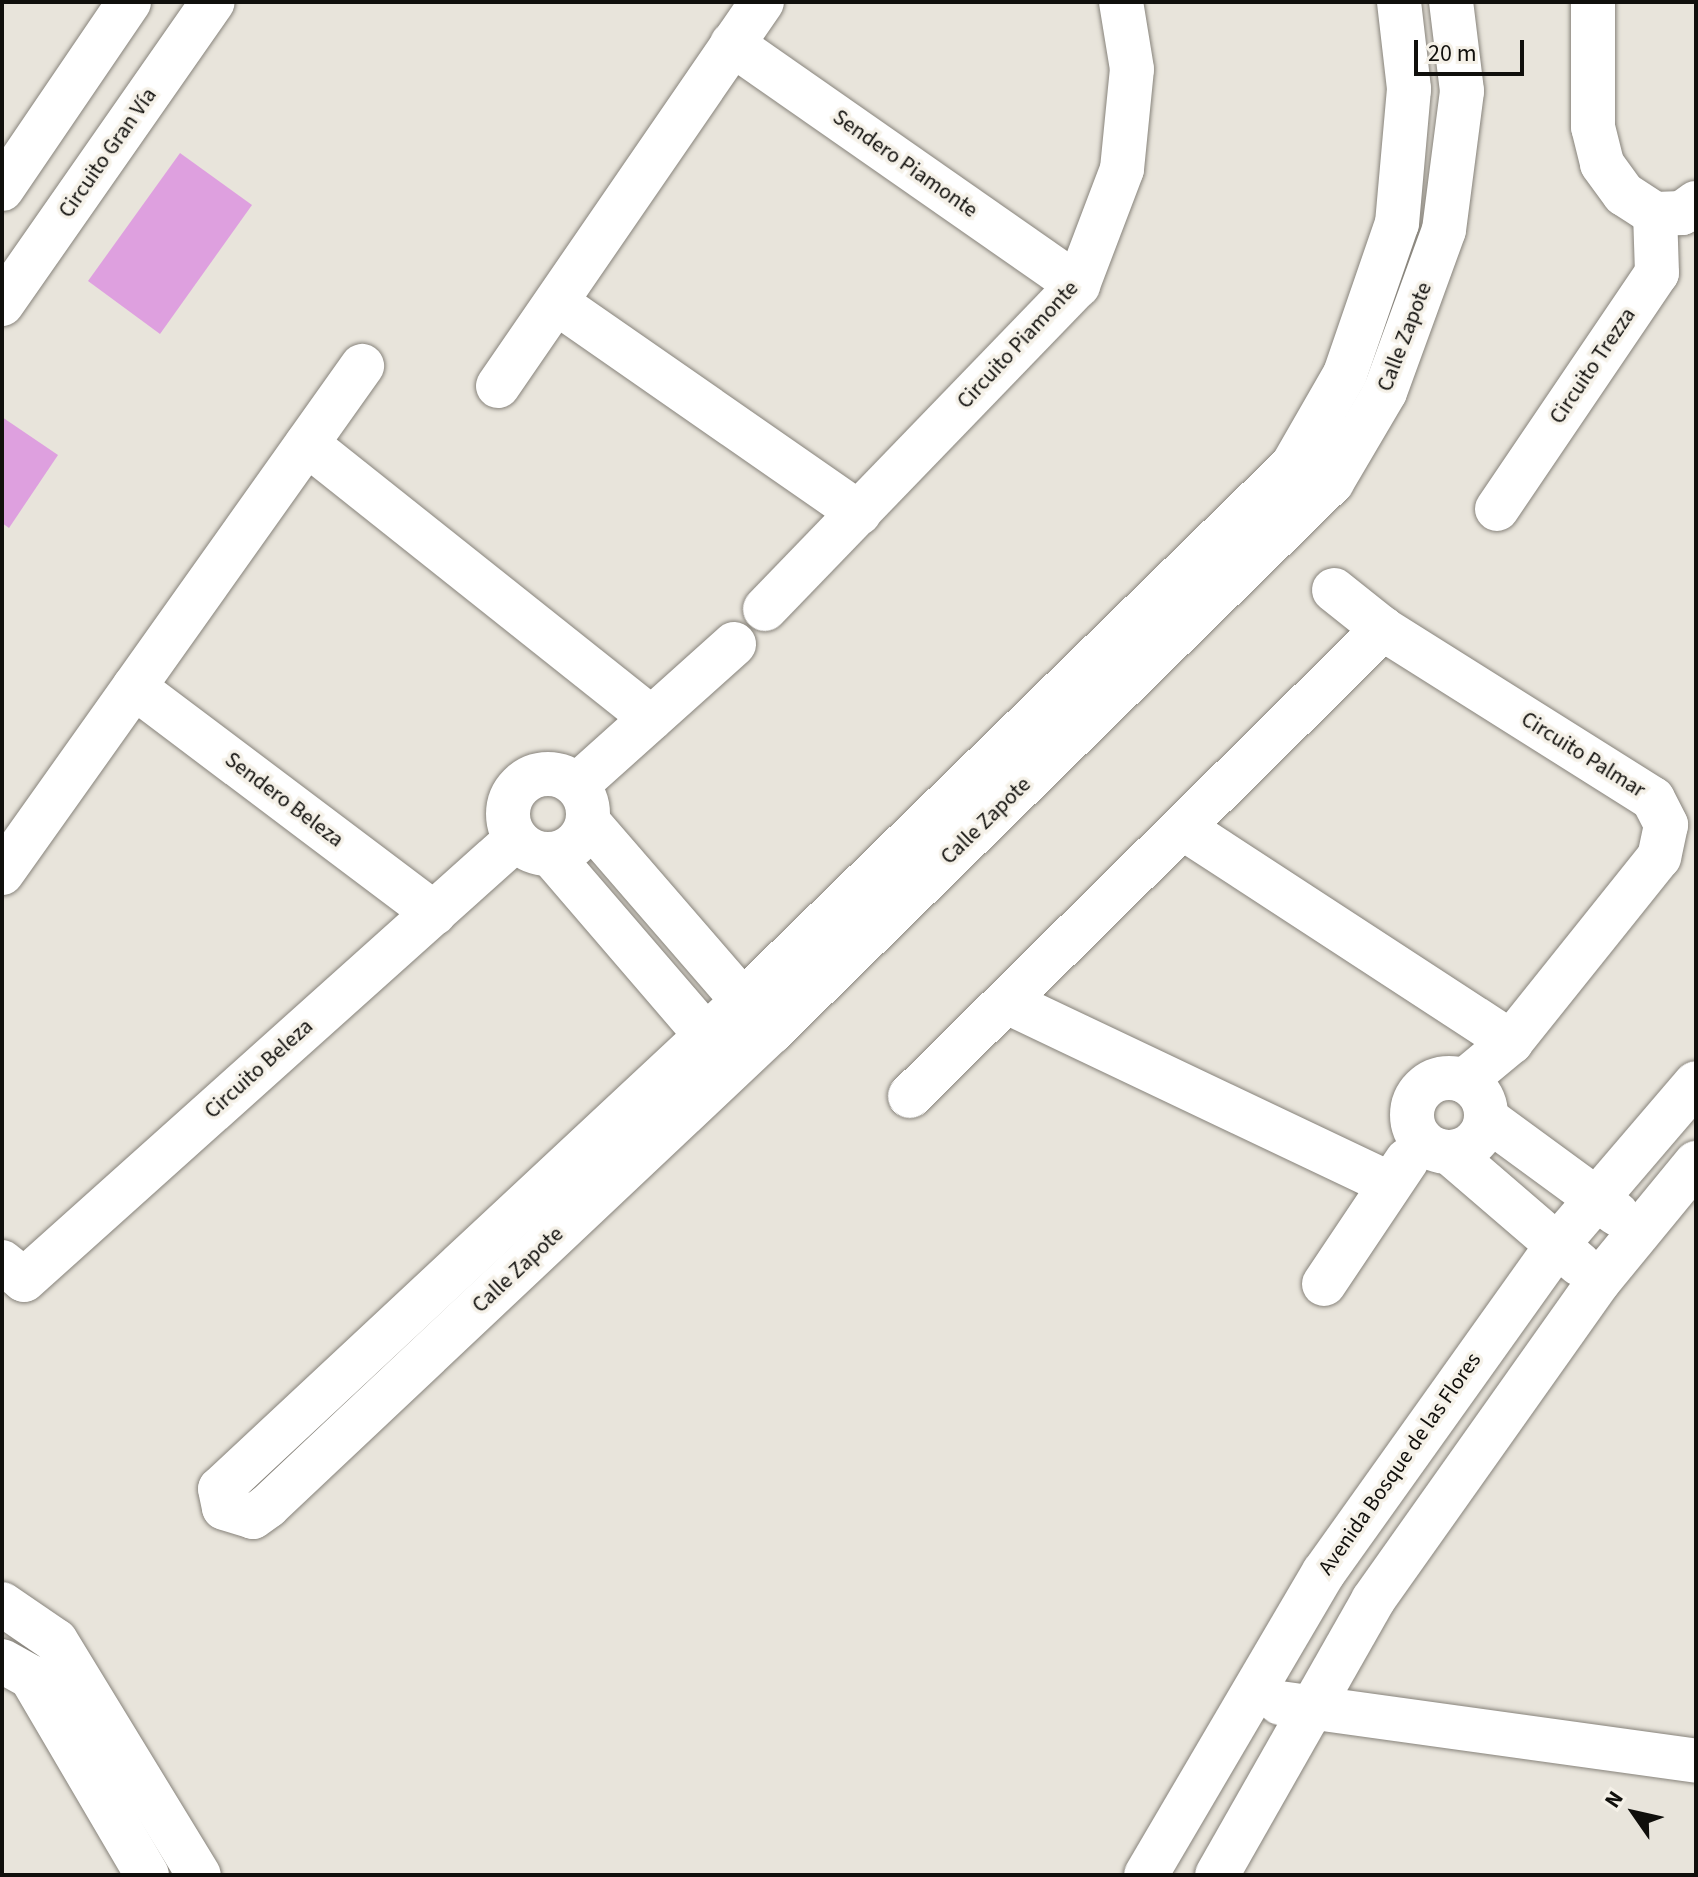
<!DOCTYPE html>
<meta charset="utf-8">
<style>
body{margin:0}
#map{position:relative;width:1698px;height:1877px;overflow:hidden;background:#e8e4db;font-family:"Source Sans 3",sans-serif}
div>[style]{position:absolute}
.building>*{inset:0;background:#dea0df}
.roads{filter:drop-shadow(0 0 2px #87837b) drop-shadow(0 0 2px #87837b)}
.minor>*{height:44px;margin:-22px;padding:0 22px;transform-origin:22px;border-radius:22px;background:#fff}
.minor>.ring{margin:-22px;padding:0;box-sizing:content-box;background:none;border:44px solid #fff;border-radius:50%}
span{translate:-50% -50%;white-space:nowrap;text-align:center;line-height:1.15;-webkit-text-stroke:7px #f5f1e8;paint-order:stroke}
.street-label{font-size:22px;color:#100f0c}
.frame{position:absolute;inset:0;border:4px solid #100f0c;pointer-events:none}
.north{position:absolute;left:1594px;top:1773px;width:80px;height:80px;-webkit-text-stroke:6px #f5f1e8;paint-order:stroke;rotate:304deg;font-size:22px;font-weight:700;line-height:32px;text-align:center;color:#100f0c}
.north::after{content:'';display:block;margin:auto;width:28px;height:36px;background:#100f0c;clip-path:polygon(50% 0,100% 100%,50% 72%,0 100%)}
.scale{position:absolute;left:1414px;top:40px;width:110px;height:36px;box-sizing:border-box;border:4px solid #100f0c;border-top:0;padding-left:10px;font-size:24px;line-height:28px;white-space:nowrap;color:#100f0c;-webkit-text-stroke:6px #f5f1e8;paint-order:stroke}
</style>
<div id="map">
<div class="building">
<div style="clip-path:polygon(180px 153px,252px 205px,160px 334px,88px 281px)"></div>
<div style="clip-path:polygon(2px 417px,58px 455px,9px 528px,2px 523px)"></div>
</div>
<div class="roads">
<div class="minor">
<div style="left:1399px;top:2px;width:88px;rotate:83.4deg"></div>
<div style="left:1409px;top:89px;width:135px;rotate:95.1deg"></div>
<div style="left:1397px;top:223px;width:160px;rotate:109deg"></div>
<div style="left:1345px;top:374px;width:106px;rotate:119.9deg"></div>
<div style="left:1292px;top:466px;width:767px;rotate:135.74deg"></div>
<div style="left:743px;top:1001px;width:715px;rotate:136.98deg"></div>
<div style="left:220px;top:1489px;width:19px;rotate:78deg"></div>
<div style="left:224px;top:1508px;width:30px;rotate:17deg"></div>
<div style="left:253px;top:1517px;width:19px;rotate:-36deg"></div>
<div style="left:268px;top:1506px;width:691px;rotate:-43.3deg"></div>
<div style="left:771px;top:1032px;width:786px;rotate:-44.43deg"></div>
<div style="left:1332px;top:482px;width:104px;rotate:-59.5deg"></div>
<div style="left:1385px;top:392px;width:172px;rotate:-70deg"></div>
<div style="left:1444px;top:230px;width:140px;rotate:-82.6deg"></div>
<div style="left:1462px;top:91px;width:90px;rotate:-97deg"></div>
<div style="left:1593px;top:2px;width:125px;rotate:90deg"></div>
<div style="left:1593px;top:127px;width:38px;rotate:76deg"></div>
<div style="left:1602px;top:164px;width:37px;rotate:54deg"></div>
<div style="left:1624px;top:194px;width:37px;rotate:33deg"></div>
<div style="left:1655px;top:214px;width:27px;rotate:-2deg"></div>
<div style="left:1682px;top:213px;width:17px;rotate:-36deg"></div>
<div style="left:732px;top:44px;width:422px;rotate:34.9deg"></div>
<div style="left:2px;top:189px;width:226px;rotate:-55.8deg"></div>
<div style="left:557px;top:303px;width:368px;rotate:34.8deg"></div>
<div style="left:2px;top:304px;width:368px;rotate:-55.1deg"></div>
<div style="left:498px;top:386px;width:466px;rotate:-55.5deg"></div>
<div style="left:307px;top:444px;width:440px;rotate:38.5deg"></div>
<div style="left:1497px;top:509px;width:285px;rotate:-55.9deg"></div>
<div style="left:1657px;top:273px;width:59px;rotate:-91.9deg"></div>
<div style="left:1334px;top:590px;width:63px;rotate:38.5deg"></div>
<div style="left:1383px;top:629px;width:319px;rotate:32.2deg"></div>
<div style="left:1653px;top:799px;width:29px;rotate:63deg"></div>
<div style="left:1666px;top:825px;width:33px;rotate:102deg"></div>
<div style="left:1659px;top:857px;width:237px;rotate:128.7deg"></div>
<div style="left:1511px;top:1042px;width:61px;rotate:140.3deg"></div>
<div style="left:765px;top:609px;width:450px;rotate:-46deg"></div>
<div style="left:1078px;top:285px;width:124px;rotate:-69.2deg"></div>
<div style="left:1122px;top:169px;width:100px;rotate:-84.3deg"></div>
<div style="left:1132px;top:69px;width:68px;rotate:-99.3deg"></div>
<div style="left:134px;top:687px;width:376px;rotate:37deg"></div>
<div class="ring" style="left:508px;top:774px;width:36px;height:36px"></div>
<div style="left:577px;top:785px;width:211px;rotate:-41.9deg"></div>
<div style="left:588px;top:822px;width:264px;rotate:49.1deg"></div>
<div style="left:1183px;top:828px;width:392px;rotate:33.1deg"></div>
<div style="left:551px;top:855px;width:265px;rotate:49.3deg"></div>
<div style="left:2px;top:873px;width:622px;rotate:-54.62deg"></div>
<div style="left:1007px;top:1002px;width:424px;rotate:25.4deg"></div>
<div class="ring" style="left:1412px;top:1078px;width:30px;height:30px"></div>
<div style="left:910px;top:1096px;width:665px;rotate:-44.63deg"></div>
<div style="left:1486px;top:1118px;width:162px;rotate:36.2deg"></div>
<div style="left:1449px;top:1152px;width:172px;rotate:40.7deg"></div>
<div style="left:2px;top:1262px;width:28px;rotate:39deg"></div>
<div style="left:24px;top:1280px;width:661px;rotate:-41.87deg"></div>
<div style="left:1324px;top:1284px;width:149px;rotate:-56.2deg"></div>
<div style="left:2px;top:1604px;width:65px;rotate:34.4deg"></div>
<div style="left:56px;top:1641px;width:274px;rotate:58.6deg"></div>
<div style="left:2px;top:1661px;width:33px;rotate:29deg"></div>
<div style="left:31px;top:1677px;width:229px;rotate:59.6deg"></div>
<div style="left:1280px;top:1703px;width:420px;rotate:7.9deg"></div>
<div style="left:1146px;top:1875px;width:351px;rotate:-59.6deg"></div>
<div style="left:1324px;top:1572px;width:402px;rotate:-54.5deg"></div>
<div style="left:1557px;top:1245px;width:213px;rotate:-49.4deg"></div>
<div style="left:1217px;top:1875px;width:316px;rotate:-60.4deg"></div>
<div style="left:1373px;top:1600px;width:391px;rotate:-54.7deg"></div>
<div style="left:1599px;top:1281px;width:153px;rotate:-50.6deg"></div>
</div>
</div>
<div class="street-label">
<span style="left:108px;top:153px;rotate:-55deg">Circuito Gran Vía</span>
<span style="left:905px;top:164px;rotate:35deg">Sendero Piamonte</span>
<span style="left:1405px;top:337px;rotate:-69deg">Calle Zapote</span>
<span style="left:1018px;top:345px;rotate:-47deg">Circuito Piamonte</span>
<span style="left:1593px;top:366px;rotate:-56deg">Circuito Trezza</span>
<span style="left:1583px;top:755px;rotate:32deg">Circuito Palmar</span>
<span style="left:284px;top:800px;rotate:37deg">Sendero Beleza</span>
<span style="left:986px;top:821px;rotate:-44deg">Calle Zapote</span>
<span style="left:259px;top:1069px;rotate:-42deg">Circuito Beleza</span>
<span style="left:518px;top:1270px;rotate:-43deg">Calle Zapote</span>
<span style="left:1400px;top:1464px;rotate:-55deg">Avenida Bosque de las Flores</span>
</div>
<div class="frame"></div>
<div class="north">N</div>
<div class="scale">20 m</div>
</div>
